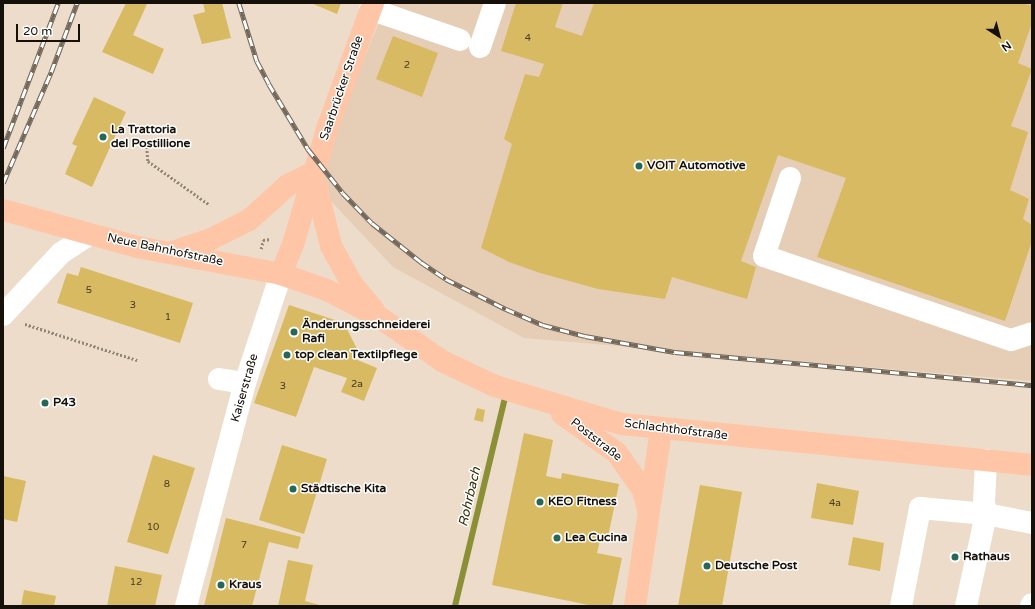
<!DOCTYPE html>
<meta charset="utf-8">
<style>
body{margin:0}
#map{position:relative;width:1035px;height:609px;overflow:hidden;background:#eddcc9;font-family:"Varela Round",sans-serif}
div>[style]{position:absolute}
.built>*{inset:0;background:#e5ceb5}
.stream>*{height:6px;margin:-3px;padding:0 3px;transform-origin:3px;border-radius:3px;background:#8b8f35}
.building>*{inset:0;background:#d8ba63}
.path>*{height:2.5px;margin-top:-1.25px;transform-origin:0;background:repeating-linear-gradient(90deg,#918678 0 2px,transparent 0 4px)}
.minor>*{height:22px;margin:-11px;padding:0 11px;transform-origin:11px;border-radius:11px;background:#fff}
.major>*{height:22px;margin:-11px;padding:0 11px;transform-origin:11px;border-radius:11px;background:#fec5a6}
.rail>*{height:4.5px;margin-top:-2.25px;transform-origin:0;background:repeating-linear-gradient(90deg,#fff 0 9px,#71675b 0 18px);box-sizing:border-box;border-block:1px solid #71675b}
.dots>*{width:11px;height:11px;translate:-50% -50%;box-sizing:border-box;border:2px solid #fff;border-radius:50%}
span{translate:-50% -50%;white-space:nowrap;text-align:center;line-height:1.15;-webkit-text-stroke:3px #fff;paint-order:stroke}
.number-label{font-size:10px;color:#463a20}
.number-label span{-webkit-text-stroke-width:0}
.street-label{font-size:12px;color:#151009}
.poi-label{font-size:12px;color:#151009;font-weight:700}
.left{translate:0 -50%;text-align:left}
.water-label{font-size:13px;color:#2c2d06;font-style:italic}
.frame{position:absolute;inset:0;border:4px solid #151009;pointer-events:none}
.north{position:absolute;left:979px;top:16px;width:40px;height:40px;-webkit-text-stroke:3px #fff;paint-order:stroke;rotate:144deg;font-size:11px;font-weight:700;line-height:16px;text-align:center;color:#151009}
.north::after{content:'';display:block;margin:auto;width:14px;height:18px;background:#151009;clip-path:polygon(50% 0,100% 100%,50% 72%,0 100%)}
.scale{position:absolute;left:16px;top:24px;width:64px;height:18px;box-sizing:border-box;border:2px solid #151009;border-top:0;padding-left:5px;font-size:12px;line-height:14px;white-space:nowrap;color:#151009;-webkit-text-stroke:3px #fff;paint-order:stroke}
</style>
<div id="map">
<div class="built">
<div style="clip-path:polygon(387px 3px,1032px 3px,1032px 381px,524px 338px,393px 267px,314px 183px)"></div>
</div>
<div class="stream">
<div style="left:455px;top:606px;width:218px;rotate:-76.5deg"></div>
</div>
<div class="building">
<div style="clip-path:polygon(126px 3px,147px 4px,133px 35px,164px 49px,153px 74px,102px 52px)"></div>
<div style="clip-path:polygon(203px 3px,222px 3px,231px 38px,202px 44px,193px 15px,205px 12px)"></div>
<div style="clip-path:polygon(311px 3px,341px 3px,337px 14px)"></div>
<div style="clip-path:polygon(516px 3px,563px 3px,555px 27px,582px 36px,594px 3px,1024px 3px,1032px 6px,1032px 23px,1018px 63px,1032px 69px,1011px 126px,1028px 132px,1010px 190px,1029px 199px,1023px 219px,1032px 225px,1032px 241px,1005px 321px,817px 257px,846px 178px,778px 155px,741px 261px,756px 267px,747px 299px,672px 277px,665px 299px,598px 289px,540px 273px,509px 262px,481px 248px,512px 144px,504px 139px,525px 74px,539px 77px,544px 64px,501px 51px)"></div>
<div style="clip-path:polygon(393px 36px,438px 53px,422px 97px,376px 79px)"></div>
<div style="clip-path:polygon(94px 97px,126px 112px,92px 187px,65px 174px,77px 146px,72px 144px)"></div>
<div style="clip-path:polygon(81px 267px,193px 303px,180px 343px,57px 303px,67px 273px,78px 276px)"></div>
<div style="clip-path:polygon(289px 305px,344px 323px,358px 351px,355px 359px,377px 368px,364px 401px,341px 392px,347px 378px,314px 367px,296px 417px,254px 403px)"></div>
<div style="clip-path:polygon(477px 408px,485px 410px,483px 422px,474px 420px)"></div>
<div style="clip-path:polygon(524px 433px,553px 440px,546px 476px,561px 479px,562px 473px,619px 484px,608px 537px,601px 536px,597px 553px,622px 558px,612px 606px,593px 606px,492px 585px)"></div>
<div style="clip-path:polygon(282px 445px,327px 459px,304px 534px,259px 520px)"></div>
<div style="clip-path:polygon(153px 455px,195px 468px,168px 554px,127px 542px)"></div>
<div style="clip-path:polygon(3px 476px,26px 481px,17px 522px,3px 519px)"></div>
<div style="clip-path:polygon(817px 483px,859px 491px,853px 525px,811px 518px)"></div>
<div style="clip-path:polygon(700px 485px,742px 492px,722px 606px,678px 606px)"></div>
<div style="clip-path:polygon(226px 518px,301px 537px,298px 549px,269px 542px,252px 606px,204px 606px)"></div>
<div style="clip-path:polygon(853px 537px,884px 543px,880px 571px,848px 565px)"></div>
<div style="clip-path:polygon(288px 560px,313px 565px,305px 601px,323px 606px,278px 606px)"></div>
<div style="clip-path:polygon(115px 566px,162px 575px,155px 606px,107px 606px)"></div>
<div style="clip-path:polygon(24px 590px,56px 596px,54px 606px,21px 606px)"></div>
</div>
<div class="path">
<div style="left:147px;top:147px;width:14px;rotate:86deg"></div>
<div style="left:148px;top:161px;width:76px;rotate:35.4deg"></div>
<div style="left:261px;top:249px;width:9px;rotate:-77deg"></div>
<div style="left:263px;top:240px;width:8px;rotate:-7deg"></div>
<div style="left:25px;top:324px;width:118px;rotate:17.8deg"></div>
</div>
<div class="minor">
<div style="left:370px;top:9px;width:95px;rotate:19deg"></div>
<div style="left:480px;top:47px;width:46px;rotate:-71.2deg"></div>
<div style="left:790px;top:178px;width:82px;rotate:108.4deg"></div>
<div style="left:764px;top:256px;width:261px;rotate:18.8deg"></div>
<div style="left:1011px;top:340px;width:22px;rotate:-18deg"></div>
<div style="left:3px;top:315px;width:85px;rotate:-46.9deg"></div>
<div style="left:61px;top:253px;width:35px;rotate:-33deg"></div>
<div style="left:219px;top:379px;width:26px;rotate:9deg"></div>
<div style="left:186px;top:606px;width:231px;rotate:-75.2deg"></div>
<div style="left:245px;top:383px;width:115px;rotate:-71.7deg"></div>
<div style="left:901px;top:606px;width:100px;rotate:-79deg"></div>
<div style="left:920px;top:508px;width:66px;rotate:5.2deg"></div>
<div style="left:986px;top:514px;width:47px;rotate:11.1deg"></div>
<div style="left:966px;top:606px;width:94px;rotate:-77.7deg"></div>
<div style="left:986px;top:514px;width:11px;rotate:-100deg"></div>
<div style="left:984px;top:503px;width:43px;rotate:-87.3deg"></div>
<div style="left:1031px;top:606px;width:2px;rotate:-63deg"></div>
</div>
<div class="major">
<div style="left:313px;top:173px;width:75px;rotate:76.1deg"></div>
<div style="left:331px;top:246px;width:43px;rotate:61.1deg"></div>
<div style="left:352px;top:284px;width:33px;rotate:50deg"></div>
<div style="left:3px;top:210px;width:139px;rotate:15.4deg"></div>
<div style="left:137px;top:247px;width:147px;rotate:10.6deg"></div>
<div style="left:281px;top:274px;width:49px;rotate:19.2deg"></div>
<div style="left:327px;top:290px;width:59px;rotate:27.4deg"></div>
<div style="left:379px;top:317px;width:77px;rotate:34.9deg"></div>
<div style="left:442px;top:361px;width:59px;rotate:25.3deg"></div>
<div style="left:495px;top:386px;width:133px;rotate:16.7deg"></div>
<div style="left:622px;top:424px;width:412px;rotate:5.7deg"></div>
<div style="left:173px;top:252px;width:40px;rotate:-18.9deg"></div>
<div style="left:211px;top:239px;width:42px;rotate:-26.6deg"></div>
<div style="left:249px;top:220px;width:52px;rotate:-41.9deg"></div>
<div style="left:288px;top:185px;width:28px;rotate:-26deg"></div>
<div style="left:281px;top:274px;width:35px;rotate:-68deg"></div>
<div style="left:294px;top:241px;width:120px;rotate:-73.5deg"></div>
<div style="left:328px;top:126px;width:131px;rotate:-69.9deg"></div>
<div style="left:562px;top:414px;width:67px;rotate:35.3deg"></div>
<div style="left:617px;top:453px;width:45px;rotate:54.9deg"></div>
<div style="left:643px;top:490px;width:21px;rotate:76deg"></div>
<div style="left:635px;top:606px;width:178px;rotate:-81.6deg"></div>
</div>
<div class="rail">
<div style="left:239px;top:3px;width:61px;rotate:72.8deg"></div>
<div style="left:257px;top:61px;width:26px;rotate:62deg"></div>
<div style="left:269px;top:84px;width:76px;rotate:59deg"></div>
<div style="left:308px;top:149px;width:56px;rotate:51.5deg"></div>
<div style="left:343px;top:193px;width:42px;rotate:46deg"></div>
<div style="left:372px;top:223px;width:63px;rotate:38.5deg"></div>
<div style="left:421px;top:262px;width:30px;rotate:34deg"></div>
<div style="left:446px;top:279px;width:67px;rotate:26.6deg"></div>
<div style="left:506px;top:309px;width:40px;rotate:23.4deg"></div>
<div style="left:543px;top:325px;width:43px;rotate:14.7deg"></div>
<div style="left:585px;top:336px;width:91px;rotate:10.1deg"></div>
<div style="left:675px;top:352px;width:359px;rotate:5.3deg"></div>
<div style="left:3px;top:148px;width:155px;rotate:-69.2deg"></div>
<div style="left:3px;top:183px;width:121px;rotate:-66.6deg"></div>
<div style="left:51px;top:72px;width:74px;rotate:-69.4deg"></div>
</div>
<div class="dots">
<div style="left:103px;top:137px;background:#266857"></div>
<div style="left:639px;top:166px;background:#266857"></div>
<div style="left:294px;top:332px;background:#266857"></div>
<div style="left:287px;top:355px;background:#266857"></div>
<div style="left:45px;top:403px;background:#266857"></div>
<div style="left:293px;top:489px;background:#266857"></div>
<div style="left:540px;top:502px;background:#266857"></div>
<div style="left:557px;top:538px;background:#266857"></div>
<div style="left:955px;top:557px;background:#266857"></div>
<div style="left:707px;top:566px;background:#266857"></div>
<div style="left:221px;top:585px;background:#266857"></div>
</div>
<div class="number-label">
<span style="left:528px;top:39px">4</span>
<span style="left:407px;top:66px">2</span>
<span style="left:89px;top:291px">5</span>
<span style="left:133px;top:306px">3</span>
<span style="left:168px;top:318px">1</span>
<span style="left:357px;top:385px">2a</span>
<span style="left:283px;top:387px">3</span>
<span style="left:167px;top:485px">8</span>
<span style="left:835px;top:504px">4a</span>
<span style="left:153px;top:528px">10</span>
<span style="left:244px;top:546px">7</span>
<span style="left:136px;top:583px">12</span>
</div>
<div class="street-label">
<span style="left:342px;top:88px;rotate:-71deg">Saarbrücker Straße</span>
<span style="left:165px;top:250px;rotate:12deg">Neue Bahnhofstraße</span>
<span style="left:245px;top:388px;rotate:-74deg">Kaiserstraße</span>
<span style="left:676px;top:430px;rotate:7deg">Schlachthofstraße</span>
<span style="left:596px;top:440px;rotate:38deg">Poststraße</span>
</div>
<div class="poi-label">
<span class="left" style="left:111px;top:137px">La Trattoria<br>del Postillione</span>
<span class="left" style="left:647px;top:166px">VOIT Automotive</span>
<span class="left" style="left:302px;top:332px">Änderungsschneiderei<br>Rafi</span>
<span class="left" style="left:295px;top:355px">top clean Textilpflege</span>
<span class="left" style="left:53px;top:403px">P43</span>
<span class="left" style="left:301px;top:489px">Städtische Kita</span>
<span class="left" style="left:548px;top:502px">KEO Fitness</span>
<span class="left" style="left:565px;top:538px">Lea Cucina</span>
<span class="left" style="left:963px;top:557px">Rathaus</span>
<span class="left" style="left:715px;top:566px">Deutsche Post</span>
<span class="left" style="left:229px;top:585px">Kraus</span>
</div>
<div class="water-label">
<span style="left:470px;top:497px;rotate:-77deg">Rohrbach</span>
</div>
<div class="frame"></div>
<div class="north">N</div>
<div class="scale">20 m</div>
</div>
